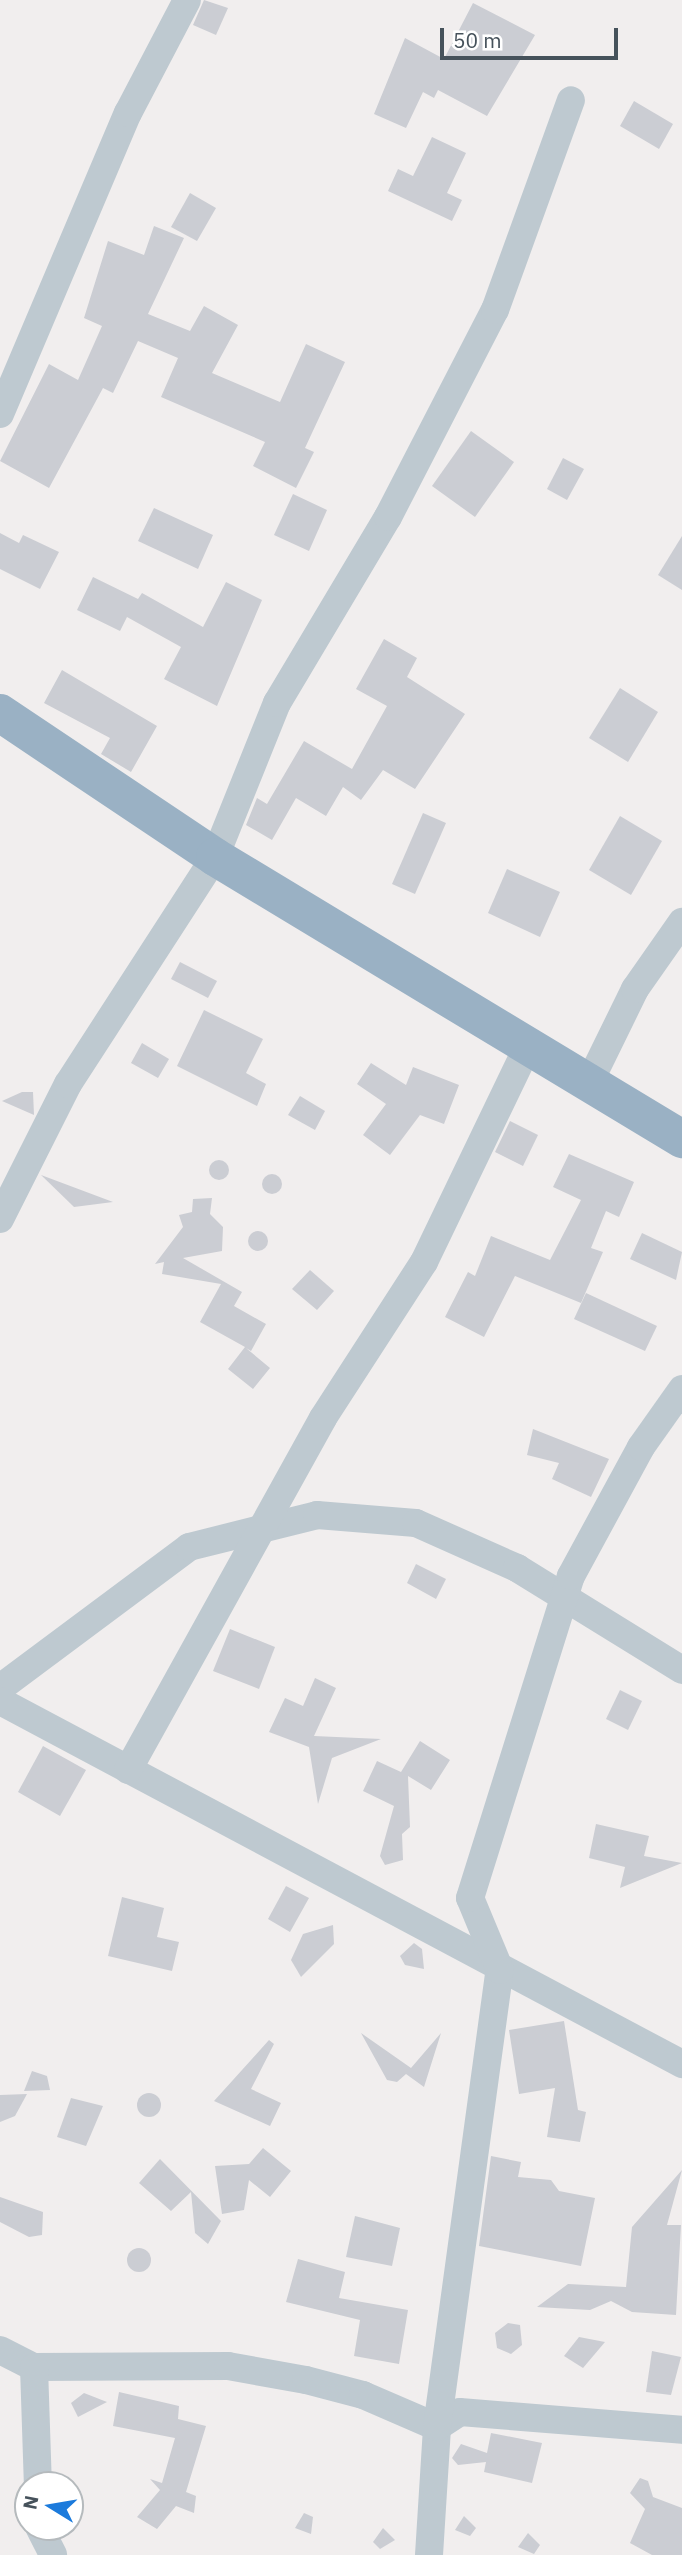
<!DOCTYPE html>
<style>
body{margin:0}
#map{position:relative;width:682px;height:2555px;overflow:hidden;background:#f1eeee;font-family:"IBM Plex Sans",sans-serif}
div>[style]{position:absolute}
.building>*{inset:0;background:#cbcdd3}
.round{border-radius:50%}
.minor>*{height:28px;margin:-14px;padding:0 14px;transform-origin:14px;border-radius:14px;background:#bec9d0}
.trunk>*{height:38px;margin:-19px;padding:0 19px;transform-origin:19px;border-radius:19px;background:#9ab1c4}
span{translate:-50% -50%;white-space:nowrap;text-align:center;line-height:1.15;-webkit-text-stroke:6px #fff;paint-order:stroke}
.north{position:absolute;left:14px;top:2471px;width:70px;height:70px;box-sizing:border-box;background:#fff;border:2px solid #b5babd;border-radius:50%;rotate:281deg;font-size:19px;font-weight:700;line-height:28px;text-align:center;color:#46525b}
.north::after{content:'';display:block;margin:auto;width:24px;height:32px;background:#1c7bdc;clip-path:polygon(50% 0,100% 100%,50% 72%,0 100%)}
.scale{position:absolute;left:440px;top:28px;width:178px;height:32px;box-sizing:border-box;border:4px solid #46525b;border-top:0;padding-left:9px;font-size:21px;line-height:24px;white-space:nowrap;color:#46525b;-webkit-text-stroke:5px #fff;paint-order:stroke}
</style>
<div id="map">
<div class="building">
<div style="clip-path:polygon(204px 0,228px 8px,216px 35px,193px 25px)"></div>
<div style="clip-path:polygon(473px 3px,535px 35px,487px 116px,438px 90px,434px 98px,423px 92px,406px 128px,374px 114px,405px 38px,444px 59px)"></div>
<div style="clip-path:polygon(634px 101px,673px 124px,659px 149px,620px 126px)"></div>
<div style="clip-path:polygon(432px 137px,466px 153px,447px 193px,462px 200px,452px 221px,388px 191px,398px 169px,413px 176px)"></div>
<div style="clip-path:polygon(190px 193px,216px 208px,197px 241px,171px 227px)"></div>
<div style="clip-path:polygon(154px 226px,184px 238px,148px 314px,190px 331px,204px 306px,238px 325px,212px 373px,280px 402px,306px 344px,345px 362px,305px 448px,314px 452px,296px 488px,253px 466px,265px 442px,161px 397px,178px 358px,138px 341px,113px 393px,103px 388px,49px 488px,0 461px,49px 364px,78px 380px,102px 326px,84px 318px,108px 241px,144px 255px)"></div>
<div style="clip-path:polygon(471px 431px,514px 462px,475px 517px,432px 486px)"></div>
<div style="clip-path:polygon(563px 458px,584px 469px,567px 500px,547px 489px)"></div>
<div style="clip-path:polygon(293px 494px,327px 510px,309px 551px,274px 535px)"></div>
<div style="clip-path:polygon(154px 508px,213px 535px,198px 569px,138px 541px)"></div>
<div style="clip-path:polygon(0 533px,19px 543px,23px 535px,59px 552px,40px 589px,0 569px)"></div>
<div style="clip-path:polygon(682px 536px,682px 590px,658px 575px)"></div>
<div style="clip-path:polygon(93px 577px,138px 599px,142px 593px,203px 627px,226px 582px,262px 600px,217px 706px,164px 679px,181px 647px,127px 617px,120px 631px,77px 610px)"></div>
<div style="clip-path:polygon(384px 639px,417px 658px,407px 677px,465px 714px,415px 789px,383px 770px,361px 800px,343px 787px,326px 816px,296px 798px,272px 840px,246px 825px,257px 798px,267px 804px,304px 741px,352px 769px,387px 706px,356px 689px)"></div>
<div style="clip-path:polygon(62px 670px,157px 726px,131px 772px,101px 754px,110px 738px,44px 703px)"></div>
<div style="clip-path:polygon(620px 688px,658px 712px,628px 762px,589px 738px)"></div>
<div style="clip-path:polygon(423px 813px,446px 823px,415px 894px,392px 884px)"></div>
<div style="clip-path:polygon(620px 816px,662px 841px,631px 895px,589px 870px)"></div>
<div style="clip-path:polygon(507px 869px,560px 892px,540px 937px,488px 913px)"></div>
<div style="clip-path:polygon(180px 962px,217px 981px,208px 998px,171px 979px)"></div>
<div style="clip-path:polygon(204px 1010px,263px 1039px,246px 1073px,266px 1084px,257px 1106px,177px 1066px)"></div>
<div style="clip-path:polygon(142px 1043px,169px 1059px,158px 1078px,131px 1063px)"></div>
<div style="clip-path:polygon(371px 1063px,406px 1085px,413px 1067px,459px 1085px,444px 1124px,420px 1115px,390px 1155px,363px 1135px,386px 1104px,357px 1084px)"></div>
<div style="clip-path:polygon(22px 1092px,33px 1092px,34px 1115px,2px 1101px)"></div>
<div style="clip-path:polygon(300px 1096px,325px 1111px,315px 1130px,288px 1115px)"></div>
<div style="clip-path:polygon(510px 1121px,538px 1135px,523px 1166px,495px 1152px)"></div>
<div style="clip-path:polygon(569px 1154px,634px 1182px,619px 1217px,606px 1211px,591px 1248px,603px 1252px,581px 1303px,515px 1276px,484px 1337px,445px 1317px,468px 1272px,475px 1276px,491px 1236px,550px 1260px,581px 1200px,553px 1187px)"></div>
<div class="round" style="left:209px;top:1160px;width:20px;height:20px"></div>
<div class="round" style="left:262px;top:1174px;width:20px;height:20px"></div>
<div style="clip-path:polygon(41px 1175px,113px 1202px,74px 1207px)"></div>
<div style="clip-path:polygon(212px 1198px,210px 1214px,223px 1227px,222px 1251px,183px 1258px,242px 1292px,234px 1306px,266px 1324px,251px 1351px,246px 1348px,270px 1368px,253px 1389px,228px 1369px,245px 1347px,200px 1322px,221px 1284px,162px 1274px,164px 1262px,155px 1264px,183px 1227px,179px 1215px,192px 1212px,193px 1199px)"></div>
<div class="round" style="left:248px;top:1231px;width:20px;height:20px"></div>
<div style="clip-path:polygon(642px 1233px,682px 1252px,676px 1280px,630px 1259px)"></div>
<div style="clip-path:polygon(310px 1270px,334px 1291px,317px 1310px,292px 1289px)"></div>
<div style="clip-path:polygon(586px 1293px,657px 1326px,645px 1351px,574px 1319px)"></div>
<div style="clip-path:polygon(533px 1429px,609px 1459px,591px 1497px,552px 1479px,559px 1463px,527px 1455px)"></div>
<div style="clip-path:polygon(416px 1564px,446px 1579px,436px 1599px,407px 1583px)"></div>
<div style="clip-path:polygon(230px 1629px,275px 1647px,259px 1689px,213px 1671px)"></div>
<div style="clip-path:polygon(315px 1678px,336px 1688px,314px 1736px,381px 1739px,332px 1758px,318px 1804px,309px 1747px,269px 1732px,285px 1698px,303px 1706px)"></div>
<div style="clip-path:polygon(620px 1690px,642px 1701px,628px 1730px,606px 1719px)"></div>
<div style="clip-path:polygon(420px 1741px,450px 1760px,431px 1790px,408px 1776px,410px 1827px,402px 1834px,403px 1860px,385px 1865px,380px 1856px,394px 1806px,363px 1791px,377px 1761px,401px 1772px)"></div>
<div style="clip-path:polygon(43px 1746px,86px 1770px,60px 1816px,18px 1792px)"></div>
<div style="clip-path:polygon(596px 1824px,649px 1836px,644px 1856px,682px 1863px,620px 1888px,625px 1867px,589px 1858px)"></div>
<div style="clip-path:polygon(286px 1886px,309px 1898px,290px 1932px,268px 1919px)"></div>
<div style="clip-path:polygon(122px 1897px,164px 1908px,157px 1937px,179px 1942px,172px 1971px,108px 1956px)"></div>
<div style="clip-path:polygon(333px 1925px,334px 1944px,301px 1977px,291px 1960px,303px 1934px)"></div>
<div style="clip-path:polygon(414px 1943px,422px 1949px,424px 1969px,405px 1965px,400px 1956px)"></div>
<div style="clip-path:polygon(564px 2021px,578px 2110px,586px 2112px,580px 2142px,547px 2137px,555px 2088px,519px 2094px,509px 2030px)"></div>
<div style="clip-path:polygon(361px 2033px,411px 2068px,441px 2033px,424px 2087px,406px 2074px,397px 2082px,387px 2080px)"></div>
<div style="clip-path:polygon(269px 2040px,274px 2044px,251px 2089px,281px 2103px,270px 2126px,214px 2101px)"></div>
<div style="clip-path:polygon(32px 2071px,47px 2076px,50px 2090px,24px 2091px)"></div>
<div class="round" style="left:137px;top:2093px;width:24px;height:24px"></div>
<div style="clip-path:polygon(27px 2094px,15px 2116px,0 2122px,0 2095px)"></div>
<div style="clip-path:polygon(71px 2098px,103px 2106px,86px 2146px,57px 2137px)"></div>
<div style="clip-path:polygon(263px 2148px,291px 2171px,270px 2197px,249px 2180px,244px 2210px,222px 2214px,215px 2166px,249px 2164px)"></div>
<div style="clip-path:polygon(491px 2156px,521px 2162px,518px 2177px,551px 2180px,559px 2191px,595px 2198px,581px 2266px,479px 2246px)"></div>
<div style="clip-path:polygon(160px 2159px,221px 2221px,208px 2244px,195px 2233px,191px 2192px,171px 2211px,139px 2183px)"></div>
<div style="clip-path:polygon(682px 2170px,667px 2225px,681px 2225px,676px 2315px,632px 2312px,611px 2301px,590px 2310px,537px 2307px,568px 2284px,626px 2287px,632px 2227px)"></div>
<div style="clip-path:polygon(0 2197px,43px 2212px,42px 2235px,29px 2237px,0 2222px)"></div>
<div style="clip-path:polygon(355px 2216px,400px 2228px,392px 2266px,346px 2257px)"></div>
<div class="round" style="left:127px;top:2248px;width:24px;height:24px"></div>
<div style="clip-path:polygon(298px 2259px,345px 2272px,339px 2298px,408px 2310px,399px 2364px,354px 2356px,360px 2320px,286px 2302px)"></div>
<div style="clip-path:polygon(508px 2323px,520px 2325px,522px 2345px,511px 2354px,497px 2348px,495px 2333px)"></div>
<div style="clip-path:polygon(579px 2337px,605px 2342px,583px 2368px,564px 2356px)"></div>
<div style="clip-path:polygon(652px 2351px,681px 2357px,671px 2395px,646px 2392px)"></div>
<div style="clip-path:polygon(119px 2392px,179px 2406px,178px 2419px,206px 2426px,186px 2492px,196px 2496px,194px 2513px,176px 2506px,157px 2529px,137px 2517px,160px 2490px,150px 2479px,162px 2483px,175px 2438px,113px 2426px)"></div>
<div style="clip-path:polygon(84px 2393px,107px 2402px,78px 2417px,71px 2403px)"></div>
<div style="clip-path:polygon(491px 2433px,542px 2443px,532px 2483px,484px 2472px,486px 2462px,458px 2465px,452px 2458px,461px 2444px,487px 2453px)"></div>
<div style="clip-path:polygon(640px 2478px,648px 2481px,653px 2497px,682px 2508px,682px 2555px,652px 2555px,630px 2543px,645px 2509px,630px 2493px)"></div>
<div style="clip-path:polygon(304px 2513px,313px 2517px,311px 2534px,295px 2528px)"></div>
<div style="clip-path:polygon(464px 2516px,476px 2528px,470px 2536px,455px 2530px)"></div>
<div style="clip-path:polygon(383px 2528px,395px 2540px,380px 2549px,373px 2542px)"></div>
<div style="clip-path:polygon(528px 2533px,540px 2545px,534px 2554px,518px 2547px)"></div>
</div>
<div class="minor">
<div style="left:0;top:414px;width:327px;rotate:-67deg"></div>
<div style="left:128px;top:113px;width:127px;rotate:-62.4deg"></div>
<div style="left:589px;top:1083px;width:105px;rotate:-63.9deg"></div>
<div style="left:635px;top:989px;width:82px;rotate:-55deg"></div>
<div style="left:0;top:1219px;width:151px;rotate:-63.3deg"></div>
<div style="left:68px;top:1084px;width:270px;rotate:-57.1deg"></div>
<div style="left:215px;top:857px;width:166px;rotate:-68.1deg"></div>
<div style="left:277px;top:703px;width:217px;rotate:-59.2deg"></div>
<div style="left:388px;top:517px;width:233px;rotate:-62.7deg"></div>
<div style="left:495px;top:310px;width:223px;rotate:-70.1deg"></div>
<div style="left:0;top:1688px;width:236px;rotate:-36.7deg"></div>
<div style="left:189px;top:1547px;width:132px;rotate:-14deg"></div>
<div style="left:317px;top:1515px;width:99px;rotate:4.6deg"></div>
<div style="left:416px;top:1523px;width:111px;rotate:24deg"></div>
<div style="left:517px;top:1568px;width:194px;rotate:31.7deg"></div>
<div style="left:0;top:1701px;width:773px;rotate:28.02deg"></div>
<div style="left:128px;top:1770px;width:402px;rotate:-61deg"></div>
<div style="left:323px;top:1418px;width:186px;rotate:-57.1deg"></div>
<div style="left:424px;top:1262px;width:240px;rotate:-64.3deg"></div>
<div style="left:0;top:2350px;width:38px;rotate:27deg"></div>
<div style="left:34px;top:2367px;width:194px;rotate:-0.3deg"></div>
<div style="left:228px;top:2366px;width:79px;rotate:10.2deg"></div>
<div style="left:306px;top:2380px;width:59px;rotate:14.7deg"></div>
<div style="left:363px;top:2395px;width:81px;rotate:23.4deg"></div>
<div style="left:437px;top:2427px;width:27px;rotate:-33deg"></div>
<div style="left:460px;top:2412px;width:223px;rotate:4.6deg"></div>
<div style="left:34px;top:2367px;width:118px;rotate:88.1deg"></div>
<div style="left:39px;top:2527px;width:31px;rotate:63deg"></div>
<div style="left:429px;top:2555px;width:128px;rotate:-86.4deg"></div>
<div style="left:437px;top:2427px;width:461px;rotate:-82.2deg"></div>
<div style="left:500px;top:1970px;width:78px;rotate:-112.6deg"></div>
<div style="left:470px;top:1898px;width:337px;rotate:-72.6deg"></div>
<div style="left:571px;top:1576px;width:147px;rotate:-61.5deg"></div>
<div style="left:641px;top:1447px;width:71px;rotate:-54.7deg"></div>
</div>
<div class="trunk">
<div style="left:0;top:713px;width:259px;rotate:33.8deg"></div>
<div style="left:215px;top:857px;width:546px;rotate:31.13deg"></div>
</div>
<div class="north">N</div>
<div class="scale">50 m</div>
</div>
